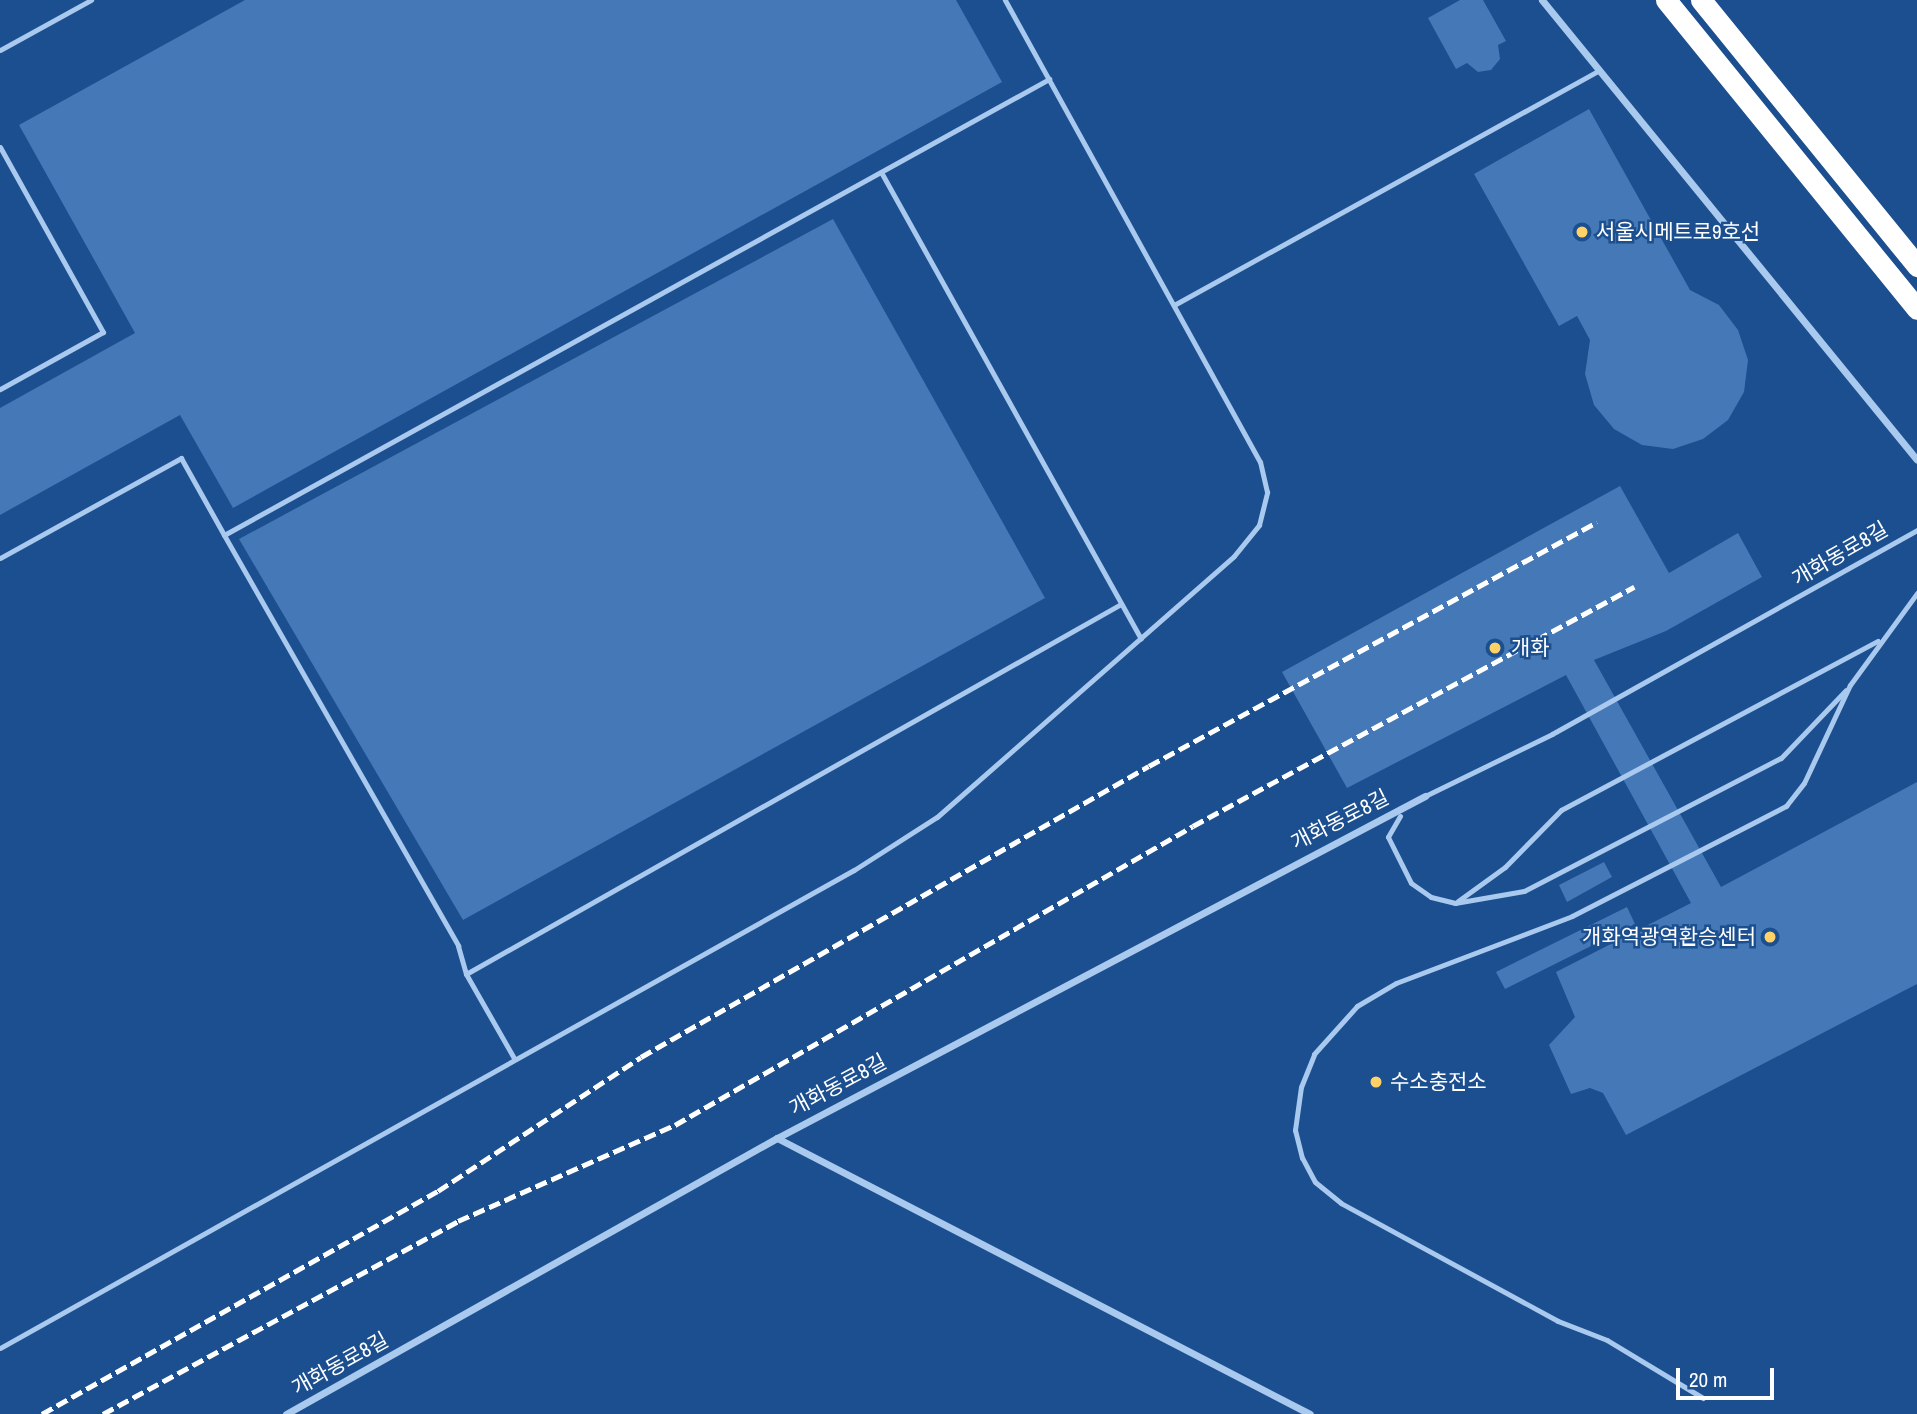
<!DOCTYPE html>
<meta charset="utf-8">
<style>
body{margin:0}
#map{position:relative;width:1917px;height:1414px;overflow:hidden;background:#1b4f8f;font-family:"Archivo Narrow","Noto Sans KR",sans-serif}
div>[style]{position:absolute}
.building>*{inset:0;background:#4478b7}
.lane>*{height:5px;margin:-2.5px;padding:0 2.5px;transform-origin:2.5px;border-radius:2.5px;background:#a9c9ee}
.street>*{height:7px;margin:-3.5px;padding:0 3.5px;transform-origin:3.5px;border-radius:3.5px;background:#a9c9ee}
.highway>*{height:21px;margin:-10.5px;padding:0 10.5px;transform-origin:10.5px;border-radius:10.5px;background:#fff}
.rail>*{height:5px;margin-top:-2.5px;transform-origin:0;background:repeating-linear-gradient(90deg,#fff 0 12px,transparent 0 17px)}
.dots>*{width:19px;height:19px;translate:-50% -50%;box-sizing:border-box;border:4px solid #1b4f8f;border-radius:50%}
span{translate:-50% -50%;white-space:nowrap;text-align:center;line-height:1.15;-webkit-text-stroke:5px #1b4f8f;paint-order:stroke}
.poi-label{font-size:21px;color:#fff}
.left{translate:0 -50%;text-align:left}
.right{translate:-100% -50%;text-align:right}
.street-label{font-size:21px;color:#fff}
.scale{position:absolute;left:1676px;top:1368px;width:98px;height:32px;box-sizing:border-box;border:4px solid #fff;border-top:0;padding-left:9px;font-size:21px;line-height:24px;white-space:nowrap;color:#fff;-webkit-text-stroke:5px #1b4f8f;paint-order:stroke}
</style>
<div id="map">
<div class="building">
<div style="clip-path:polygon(245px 0,956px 0,1002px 82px,233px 508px,180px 415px,0 515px,0 408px,135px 333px,19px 125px)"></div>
<div style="clip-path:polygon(1460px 0,1483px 0,1506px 41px,1498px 45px,1500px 59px,1491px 70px,1478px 72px,1467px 63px,1456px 69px,1428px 18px)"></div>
<div style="clip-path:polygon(1589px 109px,1690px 290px,1719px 305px,1738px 330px,1748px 360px,1744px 392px,1728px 420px,1703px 439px,1673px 449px,1642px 445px,1614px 429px,1594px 405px,1585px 374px,1590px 340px,1577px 316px,1559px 326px,1474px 174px)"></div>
<div style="clip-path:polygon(833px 219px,1045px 598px,463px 920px,239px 539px)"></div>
<div style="clip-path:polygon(1620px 486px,1669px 573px,1738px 533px,1762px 577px,1666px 631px,1594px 660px,1721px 887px,1917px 782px,1917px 984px,1626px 1135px,1603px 1093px,1590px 1088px,1571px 1094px,1549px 1045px,1575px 1017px,1556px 972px,1691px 903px,1566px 675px,1347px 788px,1282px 672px)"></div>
<div style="clip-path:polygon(1604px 862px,1612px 877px,1567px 902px,1559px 885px)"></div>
<div style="clip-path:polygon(1627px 907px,1635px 924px,1505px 989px,1496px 972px)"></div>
</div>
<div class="lane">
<div style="left:0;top:50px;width:104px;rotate:-28.8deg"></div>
<div style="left:0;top:147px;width:212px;rotate:60.9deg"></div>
<div style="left:103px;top:332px;width:118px;rotate:151deg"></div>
<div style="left:881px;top:172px;width:534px;rotate:60.89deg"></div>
<div style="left:1174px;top:305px;width:486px;rotate:-28.9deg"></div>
<div style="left:224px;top:535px;width:473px;rotate:60.3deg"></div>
<div style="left:458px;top:946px;width:29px;rotate:74deg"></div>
<div style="left:466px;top:974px;width:97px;rotate:60.3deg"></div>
<div style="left:0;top:558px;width:207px;rotate:-28.9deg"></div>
<div style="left:181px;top:458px;width:88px;rotate:60.8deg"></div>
<div style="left:224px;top:535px;width:943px;rotate:-28.93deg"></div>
<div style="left:1425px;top:796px;width:141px;rotate:-26deg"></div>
<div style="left:1552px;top:734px;width:418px;rotate:-29.2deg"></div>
<div style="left:1400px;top:816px;width:24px;rotate:120deg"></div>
<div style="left:1388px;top:837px;width:51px;rotate:63.4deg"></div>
<div style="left:1411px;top:883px;width:24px;rotate:35deg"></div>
<div style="left:1431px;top:897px;width:25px;rotate:14deg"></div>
<div style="left:1455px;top:903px;width:70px;rotate:-9.9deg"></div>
<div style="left:1524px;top:891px;width:289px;rotate:-27.4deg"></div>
<div style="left:1781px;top:758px;width:94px;rotate:-46.3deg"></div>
<div style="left:1458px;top:901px;width:58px;rotate:-35.9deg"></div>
<div style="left:1505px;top:867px;width:80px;rotate:-45.5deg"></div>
<div style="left:1561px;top:810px;width:359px;rotate:-28.1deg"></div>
<div style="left:466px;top:974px;width:752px;rotate:-29.46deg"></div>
<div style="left:0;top:1348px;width:979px;rotate:-29.24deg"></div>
<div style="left:854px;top:870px;width:98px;rotate:-32.6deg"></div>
<div style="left:937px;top:817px;width:395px;rotate:-41.3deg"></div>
<div style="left:1234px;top:556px;width:40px;rotate:-51deg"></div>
<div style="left:1259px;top:525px;width:34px;rotate:-76deg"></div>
<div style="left:1267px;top:492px;width:31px;rotate:-103deg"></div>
<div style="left:1260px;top:462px;width:528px;rotate:-118.9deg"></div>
<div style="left:1703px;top:1398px;width:112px;rotate:-148.9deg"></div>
<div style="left:1607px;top:1340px;width:53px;rotate:-158.8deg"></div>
<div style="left:1558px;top:1321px;width:247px;rotate:-151.5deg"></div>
<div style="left:1341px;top:1203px;width:33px;rotate:-141deg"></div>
<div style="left:1315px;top:1182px;width:27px;rotate:-118deg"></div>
<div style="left:1302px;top:1158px;width:29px;rotate:-104deg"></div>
<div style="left:1295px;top:1130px;width:43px;rotate:-82.1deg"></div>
<div style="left:1301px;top:1087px;width:35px;rotate:-68deg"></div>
<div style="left:1314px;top:1054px;width:64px;rotate:-48.1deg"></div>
<div style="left:1357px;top:1006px;width:45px;rotate:-30.5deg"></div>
<div style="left:1396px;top:983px;width:188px;rotate:-20.8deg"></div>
<div style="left:1572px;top:916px;width:241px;rotate:-27.2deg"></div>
<div style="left:1786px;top:806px;width:29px;rotate:-52deg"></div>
<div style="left:1804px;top:783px;width:108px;rotate:-64.9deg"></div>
<div style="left:1850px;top:685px;width:114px;rotate:-53.9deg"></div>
</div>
<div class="street">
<div style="left:1542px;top:0;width:593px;rotate:50.81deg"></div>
<div style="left:777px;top:1138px;width:600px;rotate:27.38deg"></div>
<div style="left:286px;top:1414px;width:563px;rotate:-29.34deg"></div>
<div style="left:777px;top:1138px;width:733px;rotate:-27.82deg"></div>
</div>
<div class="highway">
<div style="left:1666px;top:0;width:398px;rotate:50.9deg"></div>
<div style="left:1701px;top:0;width:343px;rotate:50.9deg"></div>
</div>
<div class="rail">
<div style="left:42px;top:1414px;width:454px;rotate:-29.4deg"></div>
<div style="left:438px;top:1191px;width:243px;rotate:-33.4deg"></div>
<div style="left:641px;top:1057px;width:585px;rotate:-29.81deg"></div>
<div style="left:1149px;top:766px;width:510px;rotate:-28.57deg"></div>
<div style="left:103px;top:1414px;width:404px;rotate:-28.5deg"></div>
<div style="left:458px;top:1221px;width:237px;rotate:-23.9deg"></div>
<div style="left:675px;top:1125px;width:598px;rotate:-29.99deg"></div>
<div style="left:1193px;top:826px;width:502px;rotate:-28.46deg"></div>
</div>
<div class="dots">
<div style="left:1582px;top:232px;background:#ffd166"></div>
<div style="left:1495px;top:648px;background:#ffd166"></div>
<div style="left:1770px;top:937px;background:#ffd166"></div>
<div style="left:1376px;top:1082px;background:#ffd166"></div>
</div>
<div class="poi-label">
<span class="left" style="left:1596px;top:232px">서울시메트로9호선</span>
<span class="left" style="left:1511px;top:648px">개화</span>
<span class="right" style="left:1756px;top:937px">개화역광역환승센터</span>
<span class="left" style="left:1390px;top:1082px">수소충전소</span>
</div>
<div class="street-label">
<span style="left:1840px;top:554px;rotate:-30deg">개화동로8길</span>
<span style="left:1340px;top:820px;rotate:-27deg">개화동로8길</span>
<span style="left:838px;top:1085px;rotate:-28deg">개화동로8길</span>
<span style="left:340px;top:1364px;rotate:-29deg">개화동로8길</span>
</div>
<div class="scale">20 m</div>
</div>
